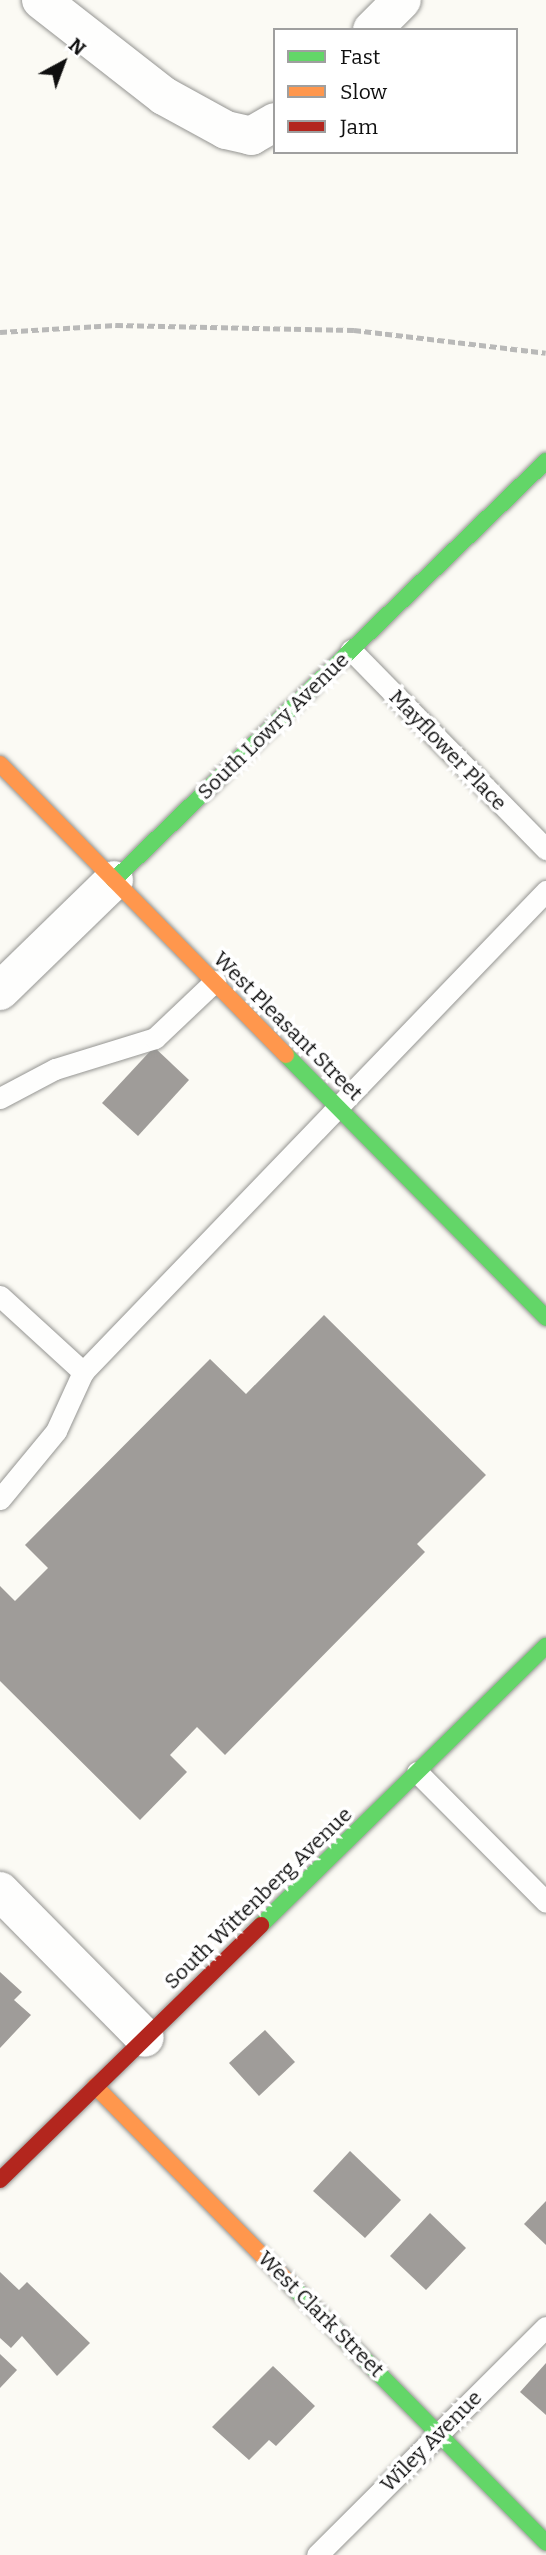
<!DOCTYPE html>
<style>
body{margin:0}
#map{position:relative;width:546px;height:2555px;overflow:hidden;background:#fbfaf4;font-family:Bitter,serif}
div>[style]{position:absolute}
.building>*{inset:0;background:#9f9c99}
.path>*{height:4.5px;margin-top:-2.25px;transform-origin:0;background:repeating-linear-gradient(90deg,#b9b9b8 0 7px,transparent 0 10.5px)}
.roads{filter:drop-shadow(0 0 2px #959592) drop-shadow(0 0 2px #959592)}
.lane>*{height:21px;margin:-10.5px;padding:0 10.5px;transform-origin:10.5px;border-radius:10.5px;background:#fefefd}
.street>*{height:38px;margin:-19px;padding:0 19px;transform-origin:19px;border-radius:19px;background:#fefefd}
.fast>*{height:16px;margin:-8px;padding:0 8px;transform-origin:8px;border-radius:8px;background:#63d668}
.slow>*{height:16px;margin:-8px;padding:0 8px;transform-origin:8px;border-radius:8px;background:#ff974d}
.jam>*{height:16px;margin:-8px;padding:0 8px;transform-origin:8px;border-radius:8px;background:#b3261e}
span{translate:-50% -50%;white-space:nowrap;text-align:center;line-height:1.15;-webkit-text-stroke:7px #fff;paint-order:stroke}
.street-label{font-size:21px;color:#0f0f0f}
.legend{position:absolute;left:273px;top:28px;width:245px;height:126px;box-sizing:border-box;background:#fff;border:2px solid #9f9f9f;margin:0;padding:9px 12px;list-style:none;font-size:21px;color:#0f0f0f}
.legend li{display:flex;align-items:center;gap:14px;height:35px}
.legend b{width:35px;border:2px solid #9f9f9f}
.north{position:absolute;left:28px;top:28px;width:70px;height:70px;-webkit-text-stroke:5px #fff;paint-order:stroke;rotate:41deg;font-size:19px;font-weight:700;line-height:28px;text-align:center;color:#0f0f0f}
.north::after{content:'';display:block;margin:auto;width:24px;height:32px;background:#0f0f0f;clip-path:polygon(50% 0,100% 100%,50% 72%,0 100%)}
</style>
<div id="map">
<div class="building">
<div style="clip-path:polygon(154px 1047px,189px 1080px,138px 1136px,102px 1103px)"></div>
<div style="clip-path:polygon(324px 1315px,486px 1475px,417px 1544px,425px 1552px,225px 1755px,197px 1727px,170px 1755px,187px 1772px,140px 1820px,0 1681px,0 1586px,15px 1601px,48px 1568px,25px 1545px,210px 1359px,246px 1394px)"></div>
<div style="clip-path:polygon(0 1972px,22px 1992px,14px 2000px,31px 2015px,0 2048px)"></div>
<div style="clip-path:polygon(265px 2030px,295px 2062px,259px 2096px,229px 2063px)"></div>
<div style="clip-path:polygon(350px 2151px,401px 2200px,365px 2238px,313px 2191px)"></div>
<div style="clip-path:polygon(546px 2201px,546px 2245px,524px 2224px)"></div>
<div style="clip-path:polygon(430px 2213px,466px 2248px,426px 2290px,390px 2256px)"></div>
<div style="clip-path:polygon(0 2272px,19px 2290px,27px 2282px,90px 2343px,57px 2376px,22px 2336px,11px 2348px,0 2338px)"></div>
<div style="clip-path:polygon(0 2354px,17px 2370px,0 2388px)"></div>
<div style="clip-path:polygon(546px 2363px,546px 2415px,520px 2392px)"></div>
<div style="clip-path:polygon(273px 2366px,315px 2406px,276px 2446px,269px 2440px,249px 2460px,212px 2427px)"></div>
</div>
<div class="path">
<div style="left:0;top:332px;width:116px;rotate:-3.5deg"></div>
<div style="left:116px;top:325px;width:238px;rotate:1.2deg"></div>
<div style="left:354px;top:330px;width:193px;rotate:6.8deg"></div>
</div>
<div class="roads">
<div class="lane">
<div style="left:351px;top:650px;width:279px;rotate:45.6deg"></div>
<div style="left:0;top:1098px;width:62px;rotate:-27.8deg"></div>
<div style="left:55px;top:1069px;width:105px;rotate:-17.2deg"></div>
<div style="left:155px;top:1038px;width:83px;rotate:-43.5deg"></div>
<div style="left:0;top:1296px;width:113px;rotate:42.5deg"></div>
<div style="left:0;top:1499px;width:88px;rotate:-50.5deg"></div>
<div style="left:56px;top:1431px;width:65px;rotate:-65.4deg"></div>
<div style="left:83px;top:1372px;width:668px;rotate:-46.09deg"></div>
<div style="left:417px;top:1772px;width:183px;rotate:45.2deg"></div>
<div style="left:317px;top:2555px;width:323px;rotate:-44.9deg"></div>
</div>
<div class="street">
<div style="left:41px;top:0;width:156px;rotate:38deg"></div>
<div style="left:164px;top:96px;width:71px;rotate:28.7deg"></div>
<div style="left:226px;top:130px;width:26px;rotate:13deg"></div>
<div style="left:251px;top:136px;width:28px;rotate:-30deg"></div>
<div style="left:372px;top:30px;width:42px;rotate:-45deg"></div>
<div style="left:0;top:991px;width:159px;rotate:-44.2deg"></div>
<div style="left:0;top:1891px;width:206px;rotate:45.4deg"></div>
</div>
<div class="fast">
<div style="left:114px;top:880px;width:602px;rotate:-44.12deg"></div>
<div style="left:286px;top:1055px;width:370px;rotate:45.3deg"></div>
<div style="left:261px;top:1925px;width:399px;rotate:-44.4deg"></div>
<div style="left:290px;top:2284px;width:364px;rotate:45.3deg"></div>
</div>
<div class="slow">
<div style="left:0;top:764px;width:408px;rotate:45.5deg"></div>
<div style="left:95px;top:2086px;width:278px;rotate:45.4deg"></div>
</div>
<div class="jam">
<div style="left:0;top:2180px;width:365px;rotate:-44.3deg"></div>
</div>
</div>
<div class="street-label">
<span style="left:273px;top:726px;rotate:-44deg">South Lowry Avenue</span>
<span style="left:448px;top:750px;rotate:46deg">Mayflower Place</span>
<span style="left:288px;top:1026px;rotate:45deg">West Pleasant Street</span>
<span style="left:258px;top:1898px;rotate:-44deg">South Wittenberg Avenue</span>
<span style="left:321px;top:2314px;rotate:45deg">West Clark Street</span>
<span style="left:431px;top:2441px;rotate:-45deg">Wiley Avenue</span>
</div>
<ul class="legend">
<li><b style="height:9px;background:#63d668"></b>Fast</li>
<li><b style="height:9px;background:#ff974d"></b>Slow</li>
<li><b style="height:9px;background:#b3261e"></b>Jam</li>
</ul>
<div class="north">N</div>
</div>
